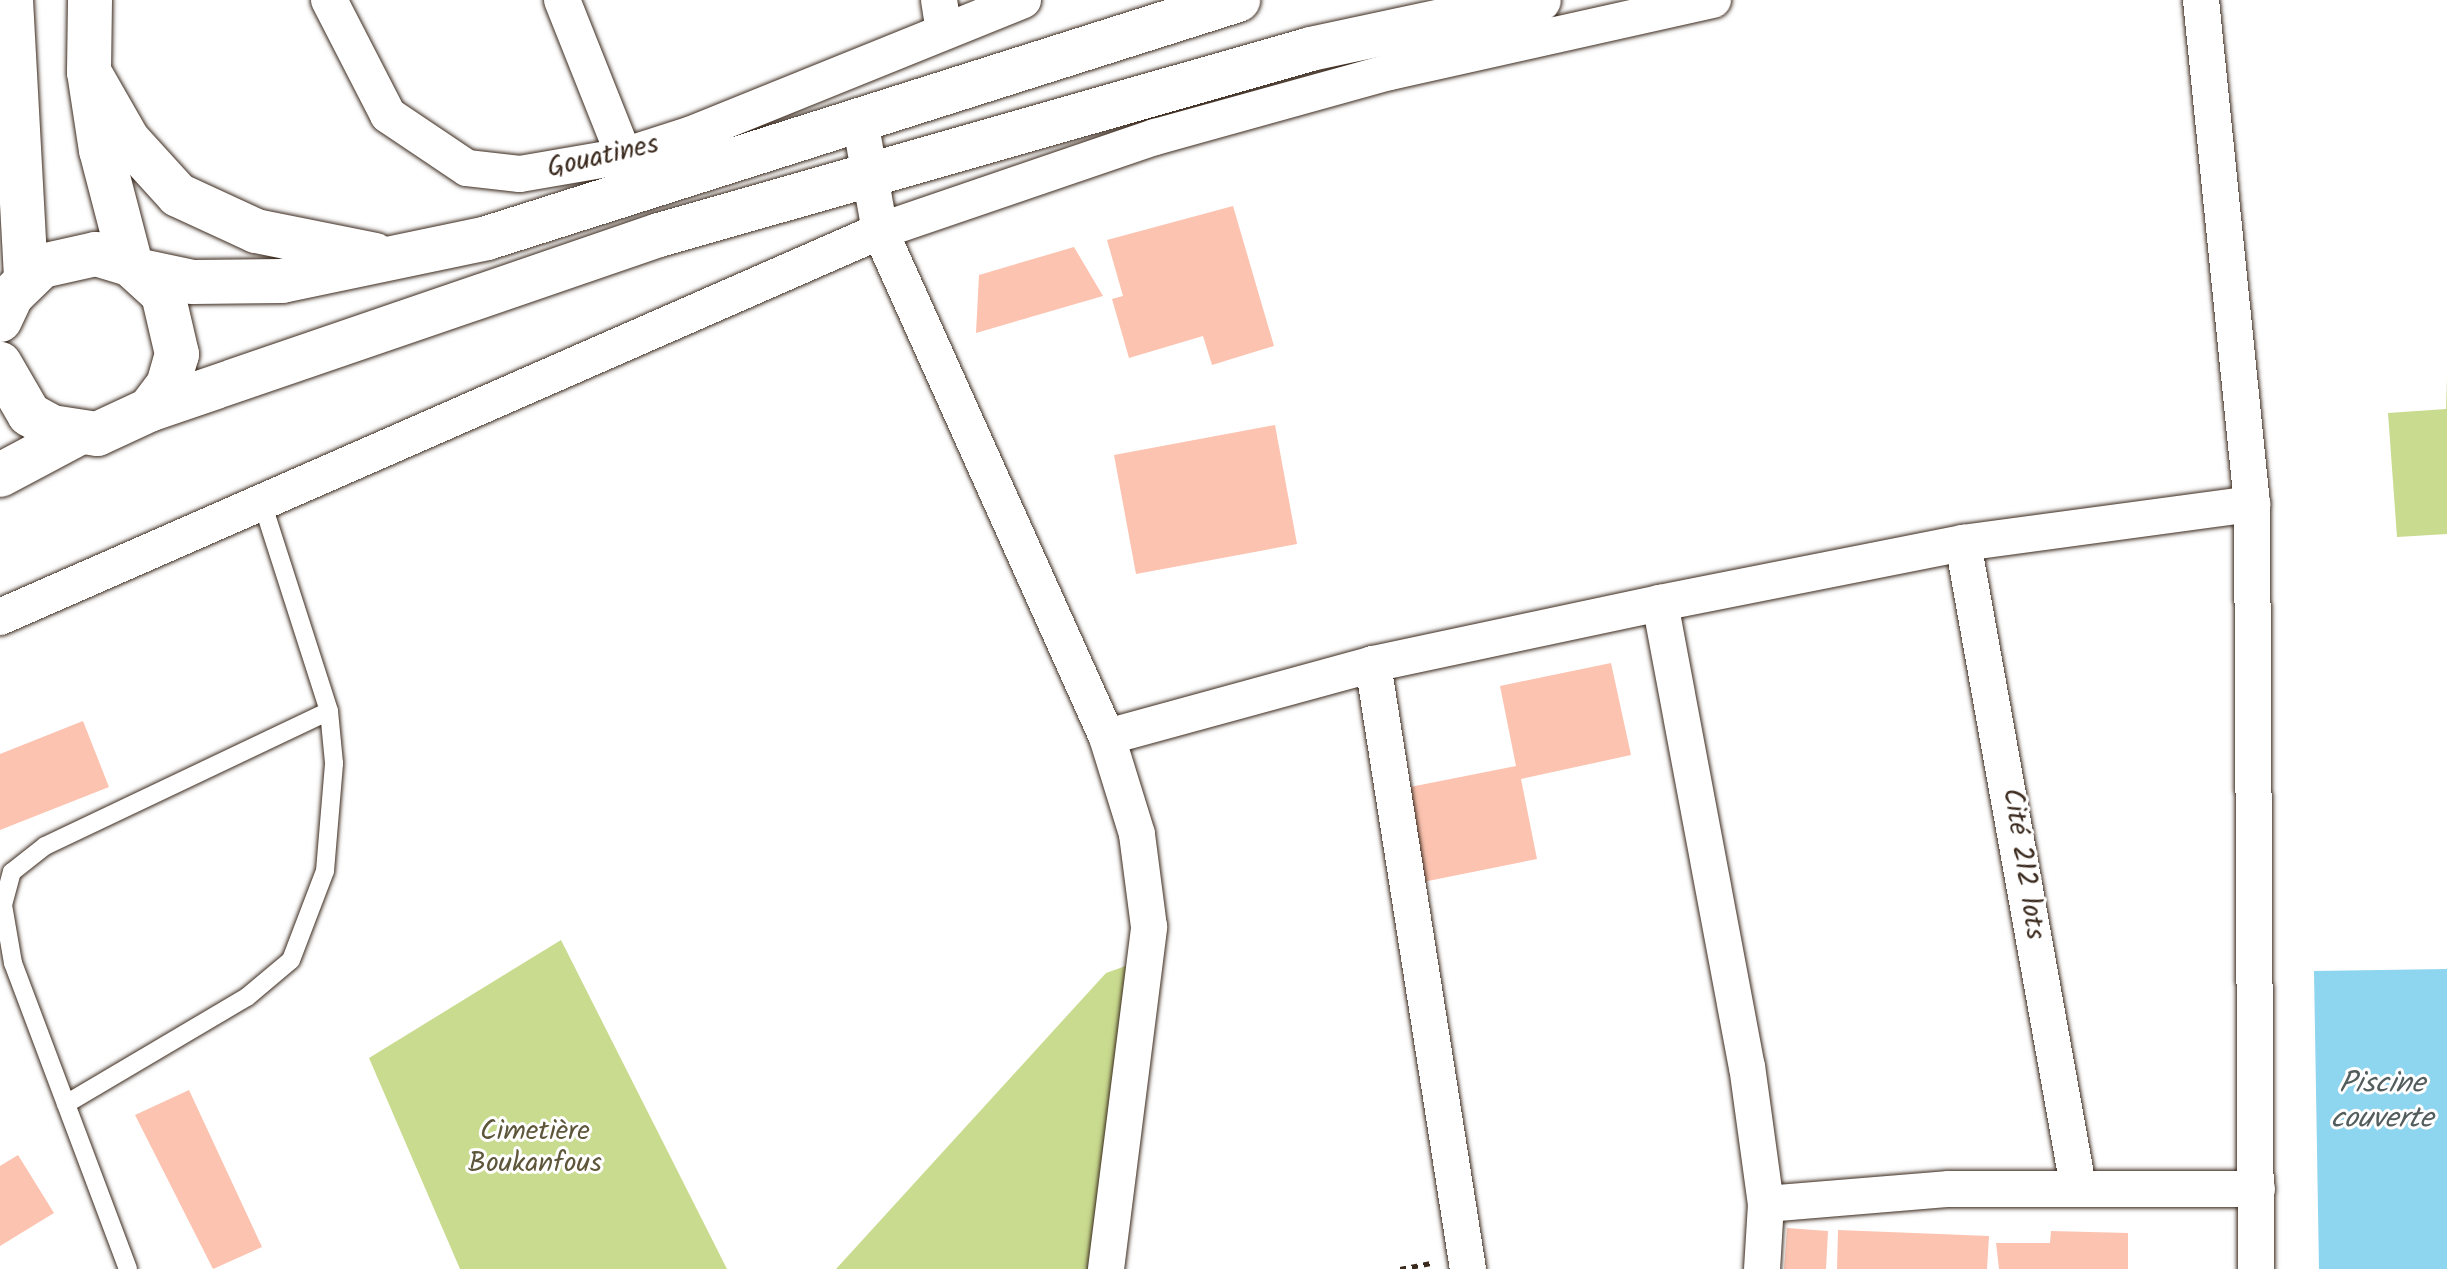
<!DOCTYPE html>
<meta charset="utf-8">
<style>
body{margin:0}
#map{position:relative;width:2447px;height:1269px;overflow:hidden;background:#fff;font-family:Kalam,sans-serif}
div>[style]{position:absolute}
.green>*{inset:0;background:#c9db8f}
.water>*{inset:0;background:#8ed5ef}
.building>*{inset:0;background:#fbc3b0}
.path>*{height:5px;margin-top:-2.5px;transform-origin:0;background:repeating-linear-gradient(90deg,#3b2a1e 0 6px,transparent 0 12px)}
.roads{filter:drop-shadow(0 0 2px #3b2a1e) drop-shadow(0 0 2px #3b2a1e)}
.lane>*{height:18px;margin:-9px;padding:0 9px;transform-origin:9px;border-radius:9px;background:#fff}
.street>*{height:36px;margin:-18px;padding:0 18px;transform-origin:18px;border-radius:18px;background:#fff}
.secondary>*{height:44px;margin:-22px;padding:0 22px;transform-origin:22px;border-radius:22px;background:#fff}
.highway>*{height:44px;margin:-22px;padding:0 22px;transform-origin:22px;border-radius:22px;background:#fff}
span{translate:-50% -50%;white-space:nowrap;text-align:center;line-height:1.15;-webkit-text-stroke:6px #fff;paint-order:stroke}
.street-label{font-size:28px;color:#3b2a1e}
.park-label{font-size:28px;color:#5e563a}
.water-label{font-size:30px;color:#545d5d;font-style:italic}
</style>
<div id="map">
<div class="green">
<div style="clip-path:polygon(2447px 378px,2447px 534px,2397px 537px,2388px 413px,2446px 409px)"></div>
<div style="clip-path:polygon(561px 940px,727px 1269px,460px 1269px,369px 1058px)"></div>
<div style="clip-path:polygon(1137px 962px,1090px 1269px,836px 1269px,1106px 973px)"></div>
</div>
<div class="water">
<div style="clip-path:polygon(2447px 969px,2447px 1269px,2319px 1269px,2314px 971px)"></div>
</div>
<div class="building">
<div style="clip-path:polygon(1233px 206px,1274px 346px,1212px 365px,1203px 336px,1129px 358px,1112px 299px,1123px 296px,1107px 240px)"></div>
<div style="clip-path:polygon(1074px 247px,1103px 296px,976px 333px,979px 275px)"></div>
<div style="clip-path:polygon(1275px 425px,1297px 544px,1136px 574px,1114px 455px)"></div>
<div style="clip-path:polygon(1611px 663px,1631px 755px,1521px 779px,1537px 859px,1418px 883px,1400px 789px,1516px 766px,1500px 686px)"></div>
<div style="clip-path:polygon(83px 721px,109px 787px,0 830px,0 754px)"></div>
<div style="clip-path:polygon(189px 1090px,262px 1247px,213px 1269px,135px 1115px)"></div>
<div style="clip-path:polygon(18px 1155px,54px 1213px,0 1246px,0 1166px)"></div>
<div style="clip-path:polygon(1787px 1228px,1828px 1231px,1826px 1269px,1784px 1269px)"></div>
<div style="clip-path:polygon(1838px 1230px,1989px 1236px,1987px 1269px,1837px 1269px)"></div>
<div style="clip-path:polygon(2051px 1231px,2128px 1233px,2128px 1269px,1999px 1269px,1996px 1243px,2050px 1243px)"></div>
</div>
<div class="path">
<div style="left:1400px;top:1269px;width:33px;rotate:-11deg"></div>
</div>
<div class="roads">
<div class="lane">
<div style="left:66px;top:1104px;width:210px;rotate:-30.6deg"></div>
<div style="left:247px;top:997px;width:57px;rotate:-40.1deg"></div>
<div style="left:291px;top:960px;width:95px;rotate:-69.1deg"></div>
<div style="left:325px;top:871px;width:108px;rotate:-85.2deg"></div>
<div style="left:334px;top:763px;width:52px;rotate:-95.5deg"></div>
<div style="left:329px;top:711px;width:215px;rotate:-107.8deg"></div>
<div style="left:128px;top:1269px;width:327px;rotate:-110.6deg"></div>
<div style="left:13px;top:963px;width:59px;rotate:-99.8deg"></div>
<div style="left:3px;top:905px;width:34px;rotate:-75deg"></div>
<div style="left:12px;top:872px;width:42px;rotate:-38.2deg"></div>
<div style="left:45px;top:846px;width:314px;rotate:-25.4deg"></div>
</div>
<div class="street">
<div style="left:329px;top:0;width:129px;rotate:62.8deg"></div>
<div style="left:388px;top:115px;width:95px;rotate:33.9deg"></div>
<div style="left:467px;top:168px;width:53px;rotate:6.5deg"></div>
<div style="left:520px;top:174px;width:106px;rotate:-9.8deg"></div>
<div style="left:624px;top:156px;width:71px;rotate:-17.9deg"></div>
<div style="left:692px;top:134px;width:357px;rotate:-22deg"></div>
<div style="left:562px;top:0;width:168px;rotate:68.3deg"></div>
<div style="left:939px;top:0;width:32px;rotate:81deg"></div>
<div style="left:2201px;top:0;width:507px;rotate:84.22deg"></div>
<div style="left:2252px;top:504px;width:765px;rotate:89.7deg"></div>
<div style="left:860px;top:121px;width:112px;rotate:79.7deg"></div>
<div style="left:880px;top:231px;width:555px;rotate:65.84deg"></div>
<div style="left:1107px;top:737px;width:276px;rotate:-15.3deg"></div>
<div style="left:1373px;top:664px;width:293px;rotate:-12deg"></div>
<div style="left:1660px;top:603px;width:309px;rotate:-11.2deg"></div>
<div style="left:1963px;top:543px;width:292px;rotate:-7.7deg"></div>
<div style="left:1963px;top:543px;width:653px;rotate:79.86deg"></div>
<div style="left:1660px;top:603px;width:471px;rotate:79.4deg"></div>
<div style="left:1747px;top:1066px;width:139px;rotate:82.2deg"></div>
<div style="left:1766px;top:1204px;width:65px;rotate:93.5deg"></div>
<div style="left:0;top:617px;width:961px;rotate:-23.68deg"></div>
<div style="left:880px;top:231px;width:291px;rotate:-18.9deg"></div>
<div style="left:1155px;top:137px;width:244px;rotate:-15.5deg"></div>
<div style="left:1390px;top:72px;width:331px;rotate:-12.6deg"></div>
<div style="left:1373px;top:664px;width:612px;rotate:81.08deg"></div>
<div style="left:1766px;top:1204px;width:184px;rotate:-4.7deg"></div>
<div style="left:1949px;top:1189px;width:308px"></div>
<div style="left:1106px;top:1269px;width:345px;rotate:-82.8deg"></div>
<div style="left:1149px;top:927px;width:94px;rotate:-97.4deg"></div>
<div style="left:1137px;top:834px;width:102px;rotate:-107.2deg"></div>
</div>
<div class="secondary">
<div style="left:11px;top:0;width:277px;rotate:86.9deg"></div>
<div style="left:90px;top:0;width:72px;rotate:90.8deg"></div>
<div style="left:89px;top:72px;width:79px;rotate:81.3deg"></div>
<div style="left:101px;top:150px;width:119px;rotate:75.4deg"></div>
</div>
<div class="highway">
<div style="left:89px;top:72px;width:78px;rotate:60.2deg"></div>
<div style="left:128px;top:140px;width:74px;rotate:47.7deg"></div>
<div style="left:178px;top:195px;width:86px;rotate:24.8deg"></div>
<div style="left:256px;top:231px;width:121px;rotate:11.4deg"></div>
<div style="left:141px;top:271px;width:53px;rotate:11.9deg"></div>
<div style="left:193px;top:282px;width:89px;rotate:-0.6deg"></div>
<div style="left:282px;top:281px;width:209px;rotate:-11.8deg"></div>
<div style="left:487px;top:238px;width:788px;rotate:-17.58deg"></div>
<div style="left:0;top:320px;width:26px;rotate:-65deg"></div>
<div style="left:11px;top:296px;width:43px;rotate:-44.1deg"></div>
<div style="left:42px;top:266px;width:55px;rotate:-12.5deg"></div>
<div style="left:96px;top:254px;width:37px;rotate:17deg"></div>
<div style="left:131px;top:265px;width:43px;rotate:42.2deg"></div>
<div style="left:163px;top:294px;width:62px;rotate:76.9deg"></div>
<div style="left:177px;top:354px;width:32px;rotate:106deg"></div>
<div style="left:168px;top:385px;width:31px;rotate:127deg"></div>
<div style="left:149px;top:410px;width:57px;rotate:155.2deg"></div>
<div style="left:97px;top:434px;width:46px;rotate:-171.2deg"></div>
<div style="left:52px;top:427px;width:26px;rotate:-151deg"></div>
<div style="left:29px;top:414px;width:58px;rotate:-120.1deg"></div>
<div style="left:149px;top:410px;width:539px;rotate:-18.94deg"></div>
<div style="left:659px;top:235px;width:678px;rotate:-15.92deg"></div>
<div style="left:1311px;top:49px;width:233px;rotate:-12.1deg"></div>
<div style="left:0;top:475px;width:87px;rotate:-28deg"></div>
</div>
</div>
<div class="street-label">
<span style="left:603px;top:157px;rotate:-13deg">Gouatines</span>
<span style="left:2023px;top:864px;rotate:81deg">Cité 212 lots</span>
</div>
<div class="park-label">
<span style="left:535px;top:1148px">Cimetière<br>Boukanfous</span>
</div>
<div class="water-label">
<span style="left:2382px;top:1101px">Piscine<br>couverte</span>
</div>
</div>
